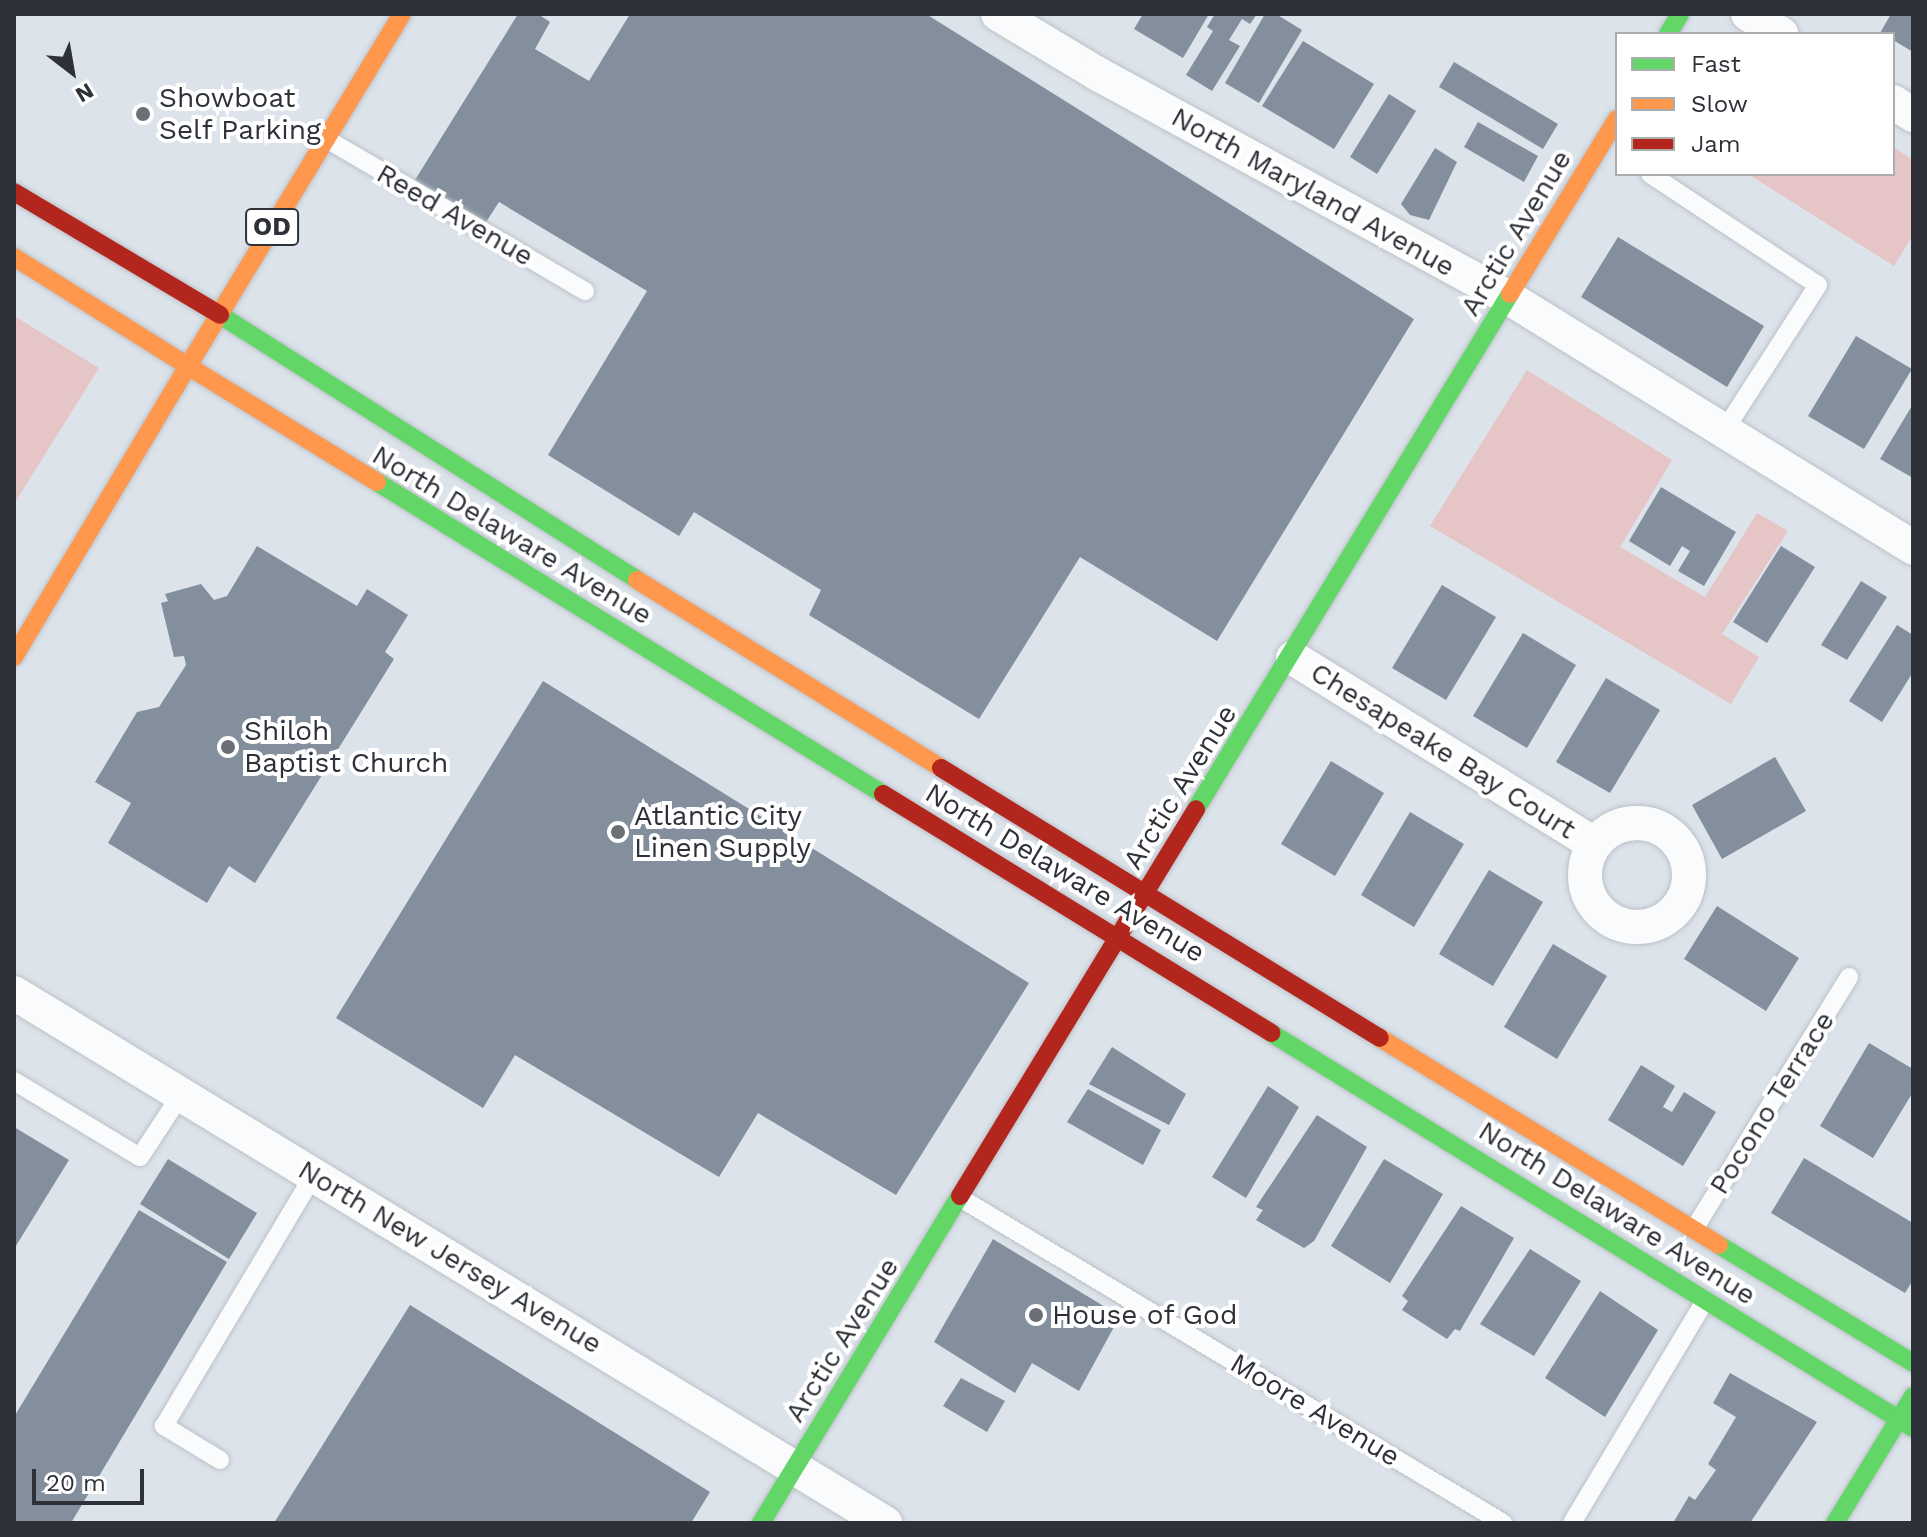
<!DOCTYPE html>
<style>
body{margin:0}
#map{position:relative;width:1927px;height:1537px;overflow:hidden;background:#dce3ea;font-family:"Work Sans",sans-serif}
div>[style]{position:absolute}
.green>*{inset:0;background:#e6c5c6}
.building>*{inset:0;background:#838f9c}
.roads{filter:drop-shadow(0 0 2px #bcc1c7) drop-shadow(0 0 2px #bcc1c7)}
.lane>*{height:18px;margin:-9px;padding:0 9px;transform-origin:9px;border-radius:9px;background:#fafbfc}
.street>*{height:34px;margin:-17px;padding:0 17px;transform-origin:17px;border-radius:17px;background:#fafbfc}
.street>.ring{margin:-17px;padding:0;box-sizing:content-box;background:none;border:34px solid #fafbfc;border-radius:50%}
.fast>*{height:18px;margin:-9px;padding:0 9px;transform-origin:9px;border-radius:9px;background:#63d668}
.slow>*{height:18px;margin:-9px;padding:0 9px;transform-origin:9px;border-radius:9px;background:#ff974d}
.jam>*{height:18px;margin:-9px;padding:0 9px;transform-origin:9px;border-radius:9px;background:#b3261e}
.dots>*{width:22px;height:22px;translate:-50% -50%;box-sizing:border-box;border:4px solid #fff;border-radius:50%}
span{translate:-50% -50%;white-space:nowrap;text-align:center;line-height:1.15;-webkit-text-stroke:8px #fff;paint-order:stroke}
.shield-label span{padding:2px 6px;background:#fff;border:2px solid;border-radius:6px;-webkit-text-stroke-width:0}
.shield-label{font-size:26px;color:#2e3238;font-weight:700}
.poi-label{font-size:28px;color:#2e3238}
.left{translate:0 -50%;text-align:left}
.street-label{font-size:28px;color:#2e3238}
.frame{position:absolute;inset:0;border:16px solid #2e3238;pointer-events:none}
.legend{position:absolute;left:1615px;top:32px;width:280px;height:144px;box-sizing:border-box;background:#fff;border:2px solid #abadaf;margin:0;padding:10px 14px;list-style:none;font-size:24px;color:#2e3238}
.legend li{display:flex;align-items:center;gap:16px;height:40px}
.legend b{width:40px;border:2px solid #abadaf}
.north{position:absolute;left:32px;top:32px;width:80px;height:80px;-webkit-text-stroke:6px #fff;paint-order:stroke;rotate:149deg;font-size:22px;font-weight:700;line-height:32px;text-align:center;color:#2e3238}
.north::after{content:'';display:block;margin:auto;width:28px;height:36px;background:#2e3238;clip-path:polygon(50% 0,100% 100%,50% 72%,0 100%)}
.scale{position:absolute;left:32px;top:1469px;width:112px;height:36px;box-sizing:border-box;border:4px solid #2e3238;border-top:0;padding-left:10px;font-size:24px;line-height:28px;white-space:nowrap;color:#2e3238;-webkit-text-stroke:6px #fff;paint-order:stroke}
</style>
<div id="map">
<div class="green">
<div style="clip-path:polygon(1893px 147px,1913px 160px,1913px 235px,1894px 266px,1748px 174px,1893px 174px)"></div>
<div style="clip-path:polygon(14px 316px,99px 368px,14px 504px)"></div>
<div style="clip-path:polygon(1527px 370px,1672px 460px,1620px 547px,1705px 597px,1757px 513px,1788px 531px,1722px 634px,1759px 657px,1731px 704px,1430px 526px)"></div>
</div>
<div class="building">
<div style="clip-path:polygon(518px 14px,538px 14px,550px 22px,535px 49px,589px 81px,630px 14px,926px 14px,1414px 319px,1217px 641px,1080px 557px,979px 719px,809px 615px,821px 590px,694px 512px,679px 536px,548px 455px,647px 291px,499px 202px,486px 222px,415px 180px)"></div>
<div style="clip-path:polygon(1143px 14px,1209px 14px,1183px 58px,1134px 29px)"></div>
<div style="clip-path:polygon(1215px 14px,1257px 14px,1250px 24px,1242px 19px,1229px 40px,1240px 46px,1212px 91px,1186px 75px,1213px 31px,1207px 27px)"></div>
<div style="clip-path:polygon(1265px 14px,1276px 14px,1302px 30px,1259px 103px,1225px 83px)"></div>
<div style="clip-path:polygon(1891px 14px,1913px 14px,1913px 52px,1893px 40px,1893px 34px,1880px 33px)"></div>
<div style="clip-path:polygon(1303px 41px,1374px 84px,1334px 149px,1262px 106px)"></div>
<div style="clip-path:polygon(1454px 62px,1558px 124px,1543px 149px,1439px 87px)"></div>
<div style="clip-path:polygon(1389px 94px,1416px 111px,1377px 174px,1350px 157px)"></div>
<div style="clip-path:polygon(1478px 122px,1538px 156px,1524px 182px,1464px 147px)"></div>
<div style="clip-path:polygon(1435px 148px,1457px 162px,1429px 220px,1410px 215px,1401px 204px)"></div>
<div style="clip-path:polygon(1618px 237px,1764px 326px,1727px 387px,1581px 297px)"></div>
<div style="clip-path:polygon(1856px 336px,1912px 369px,1864px 449px,1808px 416px)"></div>
<div style="clip-path:polygon(1913px 404px,1913px 478px,1880px 459px)"></div>
<div style="clip-path:polygon(1661px 487px,1736px 532px,1704px 586px,1678px 571px,1690px 551px,1682px 546px,1670px 566px,1629px 541px)"></div>
<div style="clip-path:polygon(257px 546px,357px 606px,367px 589px,408px 615px,385px 652px,394px 659px,255px 883px,229px 866px,207px 903px,108px 843px,131px 803px,95px 782px,137px 712px,159px 707px,186px 665px,184px 656px,174px 657px,161px 603px,168px 601px,165px 594px,201px 584px,214px 600px,227px 596px)"></div>
<div style="clip-path:polygon(1781px 546px,1815px 567px,1767px 643px,1733px 622px)"></div>
<div style="clip-path:polygon(1861px 581px,1887px 597px,1847px 660px,1821px 645px)"></div>
<div style="clip-path:polygon(1442px 585px,1496px 617px,1446px 700px,1392px 668px)"></div>
<div style="clip-path:polygon(1897px 625px,1913px 635px,1913px 672px,1882px 722px,1849px 701px)"></div>
<div style="clip-path:polygon(1523px 633px,1576px 665px,1527px 748px,1473px 716px)"></div>
<div style="clip-path:polygon(1606px 678px,1660px 710px,1610px 793px,1556px 762px)"></div>
<div style="clip-path:polygon(543px 681px,1029px 983px,896px 1195px,758px 1113px,719px 1177px,515px 1055px,483px 1108px,336px 1018px)"></div>
<div style="clip-path:polygon(1775px 757px,1806px 811px,1722px 859px,1692px 805px)"></div>
<div style="clip-path:polygon(1331px 761px,1384px 793px,1335px 876px,1281px 844px)"></div>
<div style="clip-path:polygon(1410px 812px,1464px 844px,1414px 927px,1361px 895px)"></div>
<div style="clip-path:polygon(1489px 870px,1543px 902px,1493px 986px,1439px 954px)"></div>
<div style="clip-path:polygon(1717px 906px,1799px 958px,1766px 1011px,1684px 959px)"></div>
<div style="clip-path:polygon(1553px 944px,1607px 976px,1557px 1059px,1504px 1027px)"></div>
<div style="clip-path:polygon(1869px 1043px,1913px 1069px,1913px 1092px,1873px 1158px,1820px 1126px)"></div>
<div style="clip-path:polygon(1112px 1047px,1186px 1094px,1169px 1125px,1089px 1084px)"></div>
<div style="clip-path:polygon(1641px 1065px,1675px 1086px,1663px 1107px,1672px 1112px,1684px 1092px,1716px 1112px,1683px 1166px,1608px 1120px)"></div>
<div style="clip-path:polygon(1268px 1086px,1299px 1107px,1246px 1198px,1212px 1177px)"></div>
<div style="clip-path:polygon(1088px 1089px,1161px 1130px,1143px 1165px,1067px 1122px)"></div>
<div style="clip-path:polygon(1317px 1115px,1367px 1147px,1314px 1241px,1304px 1248px,1256px 1220px,1263px 1210px,1256px 1207px)"></div>
<div style="clip-path:polygon(14px 1127px,69px 1160px,14px 1249px)"></div>
<div style="clip-path:polygon(1804px 1158px,1913px 1223px,1913px 1280px,1905px 1293px,1771px 1213px)"></div>
<div style="clip-path:polygon(168px 1159px,257px 1213px,229px 1259px,140px 1204px)"></div>
<div style="clip-path:polygon(1384px 1159px,1443px 1194px,1390px 1283px,1331px 1246px)"></div>
<div style="clip-path:polygon(1461px 1206px,1514px 1238px,1460px 1331px,1455px 1329px,1447px 1339px,1402px 1310px,1408px 1301px,1402px 1296px)"></div>
<div style="clip-path:polygon(139px 1210px,227px 1262px,71px 1523px,14px 1523px,14px 1417px)"></div>
<div style="clip-path:polygon(993px 1239px,1120px 1316px,1079px 1391px,1032px 1363px,1015px 1393px,934px 1342px)"></div>
<div style="clip-path:polygon(1530px 1249px,1581px 1281px,1534px 1356px,1480px 1324px)"></div>
<div style="clip-path:polygon(1600px 1291px,1658px 1330px,1605px 1417px,1545px 1378px)"></div>
<div style="clip-path:polygon(410px 1305px,710px 1492px,691px 1523px,274px 1523px)"></div>
<div style="clip-path:polygon(1730px 1373px,1817px 1422px,1750px 1523px,1673px 1523px,1689px 1496px,1695px 1500px,1716px 1470px,1708px 1464px,1736px 1417px,1713px 1403px)"></div>
<div style="clip-path:polygon(961px 1378px,1005px 1401px,987px 1432px,943px 1406px)"></div>
</div>
<div class="roads">
<div class="lane">
<div style="left:325px;top:138px;width:302px;rotate:30.5deg"></div>
<div style="left:1650px;top:174px;width:201px;rotate:33.5deg"></div>
<div style="left:1818px;top:285px;width:174px;rotate:122.8deg"></div>
<div style="left:14px;top:1081px;width:147px;rotate:31.1deg"></div>
<div style="left:140px;top:1157px;width:77px;rotate:-56.7deg"></div>
<div style="left:962px;top:1199px;width:631px;rotate:30.92deg"></div>
<div style="left:1694px;top:1229px;width:296px;rotate:-58.4deg"></div>
<div style="left:220px;top:1460px;width:66px;rotate:-148.7deg"></div>
<div style="left:164px;top:1426px;width:293px;rotate:-59.2deg"></div>
<div style="left:1572px;top:1523px;width:259px;rotate:-59.1deg"></div>
</div>
<div class="street">
<div style="left:998px;top:14px;width:117px;rotate:31deg"></div>
<div style="left:1098px;top:74px;width:468px;rotate:28.6deg"></div>
<div style="left:1509px;top:298px;width:475px;rotate:31.7deg"></div>
<div style="left:1748px;top:14px;width:39px;rotate:31deg"></div>
<div style="left:1893px;top:102px;width:24px;rotate:33deg"></div>
<div style="left:1293px;top:658px;width:354px;rotate:31.7deg"></div>
<div class="ring" style="left:1585px;top:823px;width:70px;height:70px"></div>
<div style="left:14px;top:993px;width:1020px;rotate:31.32deg"></div>
</div>
<div class="fast">
<div style="left:1668px;top:34px;width:23px;rotate:-59deg"></div>
<div style="left:220px;top:315px;width:494px;rotate:32.4deg"></div>
<div style="left:377px;top:482px;width:594px;rotate:31.66deg"></div>
<div style="left:1196px;top:809px;width:603px;rotate:-58.63deg"></div>
<div style="left:1271px;top:1033px;width:754px;rotate:31.6deg"></div>
<div style="left:1719px;top:1245px;width:227px;rotate:31.3deg"></div>
<div style="left:761px;top:1523px;width:383px;rotate:-58.7deg"></div>
<div style="left:1835px;top:1523px;width:149px;rotate:-58.4deg"></div>
</div>
<div class="slow">
<div style="left:14px;top:257px;width:205px;rotate:32.1deg"></div>
<div style="left:188px;top:366px;width:339px;rotate:120.9deg"></div>
<div style="left:1510px;top:294px;width:205px;rotate:-58.6deg"></div>
<div style="left:377px;top:482px;width:222px;rotate:-148.5deg"></div>
<div style="left:188px;top:366px;width:412px;rotate:-58.7deg"></div>
<div style="left:637px;top:580px;width:357px;rotate:31.7deg"></div>
<div style="left:1380px;top:1038px;width:397px;rotate:31.4deg"></div>
</div>
<div class="jam">
<div style="left:14px;top:192px;width:240px;rotate:30.8deg"></div>
<div style="left:941px;top:768px;width:515px;rotate:31.59deg"></div>
<div style="left:883px;top:794px;width:456px;rotate:31.6deg"></div>
<div style="left:960px;top:1196px;width:453px;rotate:-58.6deg"></div>
</div>
</div>
<div class="dots">
<div style="left:143px;top:114px;background:#6b7076"></div>
<div style="left:228px;top:747px;background:#6b7076"></div>
<div style="left:618px;top:832px;background:#6b7076"></div>
<div style="left:1036px;top:1315px;background:#6b7076"></div>
</div>
<div class="shield-label">
<span style="left:272px;top:227px">OD</span>
</div>
<div class="poi-label">
<span class="left" style="left:159px;top:114px">Showboat<br>Self Parking</span>
<span class="left" style="left:244px;top:747px">Shiloh<br>Baptist Church</span>
<span class="left" style="left:634px;top:832px">Atlantic City<br>Linen Supply</span>
<span class="left" style="left:1052px;top:1315px">House of God</span>
</div>
<div class="street-label">
<span style="left:1313px;top:192px;rotate:29deg">North Maryland Avenue</span>
<span style="left:455px;top:215px;rotate:30deg">Reed Avenue</span>
<span style="left:1516px;top:233px;rotate:-59deg">Arctic Avenue</span>
<span style="left:512px;top:535px;rotate:31deg">North Delaware Avenue</span>
<span style="left:1443px;top:751px;rotate:32deg">Chesapeake Bay Court</span>
<span style="left:1180px;top:787px;rotate:-58deg">Arctic Avenue</span>
<span style="left:1065px;top:873px;rotate:31deg">North Delaware Avenue</span>
<span style="left:1772px;top:1103px;rotate:-58deg">Pocono Terrace</span>
<span style="left:1617px;top:1213px;rotate:32deg">North Delaware Avenue</span>
<span style="left:450px;top:1257px;rotate:31deg">North New Jersey Avenue</span>
<span style="left:842px;top:1340px;rotate:-58deg">Arctic Avenue</span>
<span style="left:1315px;top:1410px;rotate:31deg">Moore Avenue</span>
</div>
<div class="frame"></div>
<ul class="legend">
<li><b style="height:10px;background:#63d668"></b>Fast</li>
<li><b style="height:10px;background:#ff974d"></b>Slow</li>
<li><b style="height:10px;background:#b3261e"></b>Jam</li>
</ul>
<div class="north">N</div>
<div class="scale">20 m</div>
</div>
